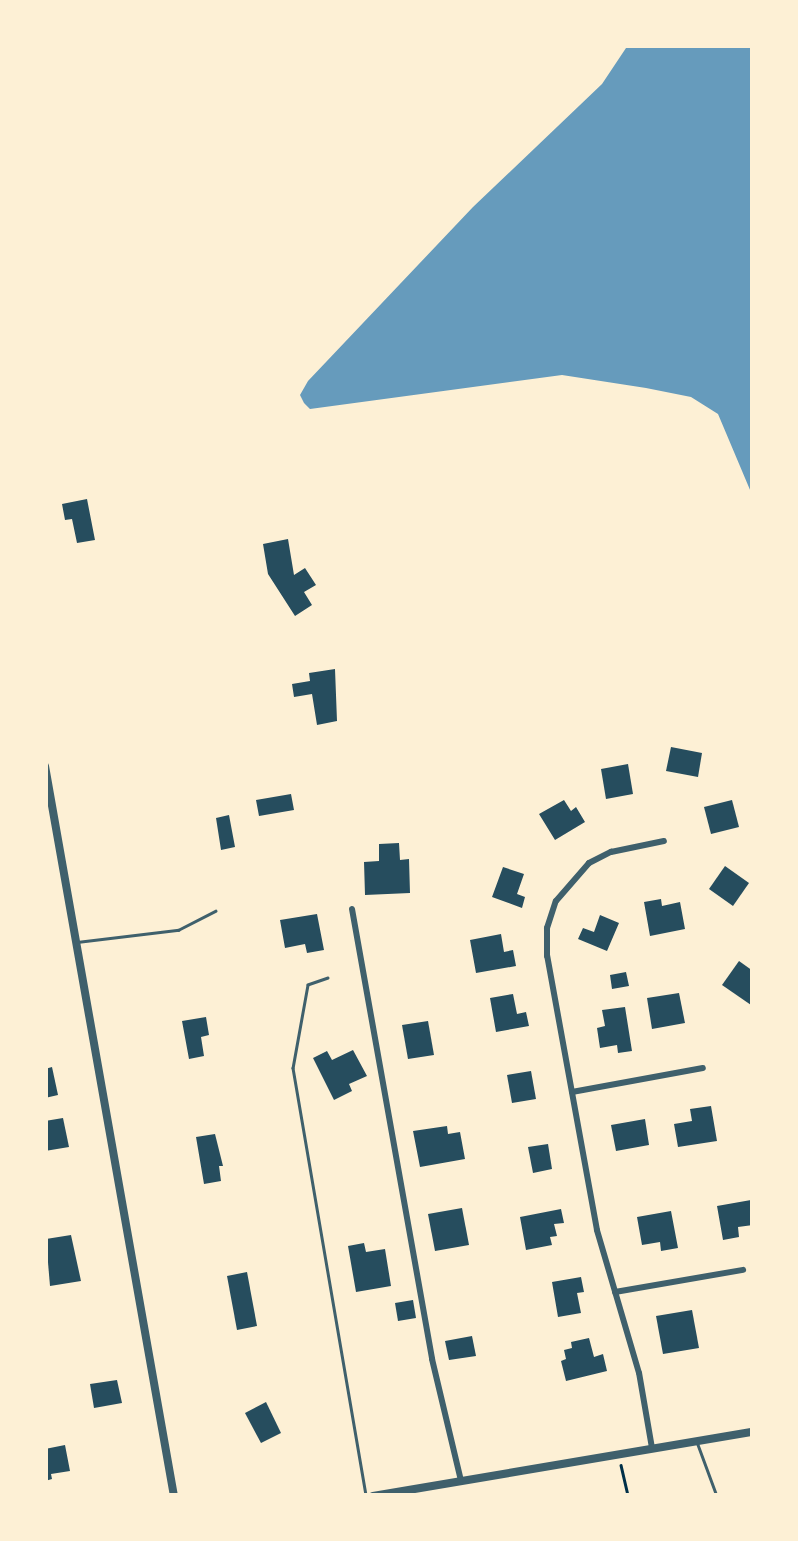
<!DOCTYPE html>
<style>
body{margin:0}
#map{position:relative;width:798px;height:1541px;overflow:hidden;background:#fdf0d5;font-family:Literata,serif}
div>[style]{position:absolute}
.water>*{inset:0;background:#669bbc}
.building>*{inset:0;background:#264d5e}
.path>*{height:2.5px;margin:-1.25px;padding:0 1.25px;transform-origin:1.25px;border-radius:1.25px;background:#003049}
.service>*{height:2.5px;margin:-1.25px;padding:0 1.25px;transform-origin:1.25px;border-radius:1.25px;background:#3f606c}
.minor>*{height:6px;margin:-3px;padding:0 3px;transform-origin:3px;border-radius:3px;background:#3f606c}
.tertiary>*{height:8px;margin:-4px;padding:0 4px;transform-origin:4px;border-radius:4px;background:#3f606c}
span{translate:-50% -50%;white-space:nowrap;text-align:center;line-height:1.15;-webkit-text-stroke:10px #fdf0d5;paint-order:stroke}
.frame{position:absolute;inset:0;border:48px solid #fdf0d5;pointer-events:none}
</style>
<div id="map">
<div class="water">
<div style="clip-path:polygon(628px 45px,753px 45px,753px 497px,718px 414px,691px 397px,646px 388px,562px 375px,310px 409px,304px 403px,300px 395px,308px 381px,473px 207px,602px 84px)"></div>
</div>
<div class="building">
<div style="clip-path:polygon(87px 499px,95px 540px,77px 543px,72px 519px,65px 520px,62px 504px)"></div>
<div style="clip-path:polygon(288px 539px,294px 575px,305px 568px,316px 585px,304px 592px,312px 605px,295px 616px,268px 574px,263px 544px)"></div>
<div style="clip-path:polygon(335px 669px,337px 721px,317px 725px,312px 694px,294px 697px,292px 684px,310px 681px,309px 673px)"></div>
<div style="clip-path:polygon(671px 747px,702px 753px,698px 777px,666px 771px)"></div>
<div style="clip-path:polygon(628px 764px,633px 794px,606px 799px,601px 769px)"></div>
<div style="clip-path:polygon(291px 794px,294px 810px,259px 816px,256px 800px)"></div>
<div style="clip-path:polygon(564px 800px,571px 811px,576px 807px,585px 822px,555px 840px,539px 814px)"></div>
<div style="clip-path:polygon(732px 800px,739px 827px,711px 834px,704px 807px)"></div>
<div style="clip-path:polygon(229px 815px,235px 847px,221px 850px,216px 818px)"></div>
<div style="clip-path:polygon(399px 843px,400px 860px,409px 859px,410px 893px,365px 895px,364px 862px,379px 861px,379px 844px)"></div>
<div style="clip-path:polygon(725px 866px,749px 883px,733px 906px,709px 889px)"></div>
<div style="clip-path:polygon(503px 867px,524px 874px,517px 894px,525px 897px,522px 908px,492px 897px)"></div>
<div style="clip-path:polygon(661px 899px,662px 906px,680px 902px,685px 929px,650px 936px,644px 902px)"></div>
<div style="clip-path:polygon(317px 914px,324px 950px,307px 953px,305px 944px,285px 948px,280px 920px)"></div>
<div style="clip-path:polygon(600px 915px,619px 923px,607px 951px,578px 939px,583px 928px,594px 932px)"></div>
<div style="clip-path:polygon(501px 934px,504px 952px,513px 950px,516px 966px,476px 973px,470px 940px)"></div>
<div style="clip-path:polygon(739px 961px,753px 971px,751px 1005px,722px 985px)"></div>
<div style="clip-path:polygon(626px 972px,629px 986px,612px 989px,610px 975px)"></div>
<div style="clip-path:polygon(679px 993px,685px 1023px,652px 1029px,647px 998px)"></div>
<div style="clip-path:polygon(513px 994px,517px 1014px,526px 1012px,529px 1026px,496px 1032px,490px 998px)"></div>
<div style="clip-path:polygon(625px 1007px,632px 1051px,618px 1053px,617px 1045px,600px 1048px,597px 1028px,605px 1026px,602px 1010px)"></div>
<div style="clip-path:polygon(206px 1017px,209px 1035px,201px 1037px,204px 1056px,189px 1059px,182px 1021px)"></div>
<div style="clip-path:polygon(428px 1021px,434px 1055px,408px 1059px,402px 1025px)"></div>
<div style="clip-path:polygon(353px 1050px,367px 1076px,349px 1084px,352px 1091px,334px 1100px,313px 1058px,327px 1051px,332px 1060px)"></div>
<div style="clip-path:polygon(52px 1067px,58px 1095px,45px 1098px,45px 1069px)"></div>
<div style="clip-path:polygon(531px 1071px,536px 1099px,512px 1103px,507px 1075px)"></div>
<div style="clip-path:polygon(711px 1106px,717px 1141px,678px 1147px,674px 1124px,692px 1121px,690px 1109px)"></div>
<div style="clip-path:polygon(63px 1118px,69px 1147px,45px 1151px,45px 1121px)"></div>
<div style="clip-path:polygon(645px 1119px,649px 1145px,616px 1151px,611px 1125px)"></div>
<div style="clip-path:polygon(447px 1126px,448px 1134px,460px 1132px,465px 1159px,420px 1167px,413px 1131px)"></div>
<div style="clip-path:polygon(215px 1134px,223px 1166px,219px 1166px,221px 1181px,204px 1184px,196px 1137px)"></div>
<div style="clip-path:polygon(548px 1144px,552px 1169px,533px 1173px,528px 1147px)"></div>
<div style="clip-path:polygon(751px 1200px,753px 1225px,738px 1227px,739px 1237px,723px 1240px,717px 1206px)"></div>
<div style="clip-path:polygon(462px 1208px,469px 1245px,435px 1251px,428px 1214px)"></div>
<div style="clip-path:polygon(561px 1209px,564px 1223px,554px 1224px,557px 1236px,550px 1237px,552px 1245px,526px 1250px,520px 1217px)"></div>
<div style="clip-path:polygon(671px 1211px,678px 1248px,661px 1251px,660px 1242px,642px 1245px,637px 1217px)"></div>
<div style="clip-path:polygon(71px 1235px,81px 1281px,50px 1286px,46px 1239px)"></div>
<div style="clip-path:polygon(364px 1243px,366px 1252px,385px 1249px,391px 1286px,356px 1292px,348px 1246px)"></div>
<div style="clip-path:polygon(247px 1272px,257px 1326px,237px 1330px,227px 1276px)"></div>
<div style="clip-path:polygon(581px 1277px,584px 1292px,577px 1293px,581px 1313px,558px 1317px,552px 1282px)"></div>
<div style="clip-path:polygon(413px 1300px,416px 1318px,398px 1321px,395px 1303px)"></div>
<div style="clip-path:polygon(692px 1310px,699px 1348px,663px 1354px,656px 1316px)"></div>
<div style="clip-path:polygon(472px 1336px,476px 1356px,449px 1360px,445px 1341px)"></div>
<div style="clip-path:polygon(589px 1338px,594px 1357px,603px 1354px,607px 1371px,566px 1381px,561px 1361px,566px 1359px,564px 1350px,572px 1348px,571px 1342px)"></div>
<div style="clip-path:polygon(117px 1380px,122px 1403px,94px 1408px,90px 1384px)"></div>
<div style="clip-path:polygon(266px 1402px,281px 1433px,261px 1443px,245px 1413px)"></div>
<div style="clip-path:polygon(65px 1445px,70px 1471px,51px 1474px,52px 1479px,45px 1481px,45px 1449px)"></div>
</div>
<div class="path">
<div style="left:621px;top:1465px;width:32px;rotate:77deg"></div>
</div>
<div class="service">
<div style="left:77px;top:942px;width:102px;rotate:-6.8deg"></div>
<div style="left:178px;top:930px;width:42px;rotate:-27.2deg"></div>
<div style="left:328px;top:978px;width:21px;rotate:161deg"></div>
<div style="left:308px;top:985px;width:84px;rotate:100.2deg"></div>
<div style="left:293px;top:1068px;width:434px;rotate:80.3deg"></div>
<div style="left:697px;top:1442px;width:58px;rotate:69.7deg"></div>
</div>
<div class="minor">
<div style="left:352px;top:909px;width:457px;rotate:79.9deg"></div>
<div style="left:432px;top:1359px;width:125px;rotate:76.6deg"></div>
<div style="left:572px;top:1092px;width:133px;rotate:-10.4deg"></div>
<div style="left:615px;top:1292px;width:130px;rotate:-9.8deg"></div>
<div style="left:652px;top:1448px;width:76px;rotate:-99.8deg"></div>
<div style="left:639px;top:1373px;width:149px;rotate:-106.4deg"></div>
<div style="left:597px;top:1230px;width:279px;rotate:-100.3deg"></div>
<div style="left:547px;top:956px;width:28px;rotate:-90deg"></div>
<div style="left:547px;top:928px;width:28px;rotate:-72deg"></div>
<div style="left:556px;top:901px;width:50px;rotate:-49deg"></div>
<div style="left:589px;top:863px;width:25px;rotate:-27deg"></div>
<div style="left:611px;top:852px;width:54px;rotate:-11.7deg"></div>
</div>
<div class="tertiary">
<div style="left:45px;top:766px;width:741px;rotate:79.98deg"></div>
<div style="left:373px;top:1496px;width:385px;rotate:-9.6deg"></div>
</div>
<div class="frame"></div>
</div>
